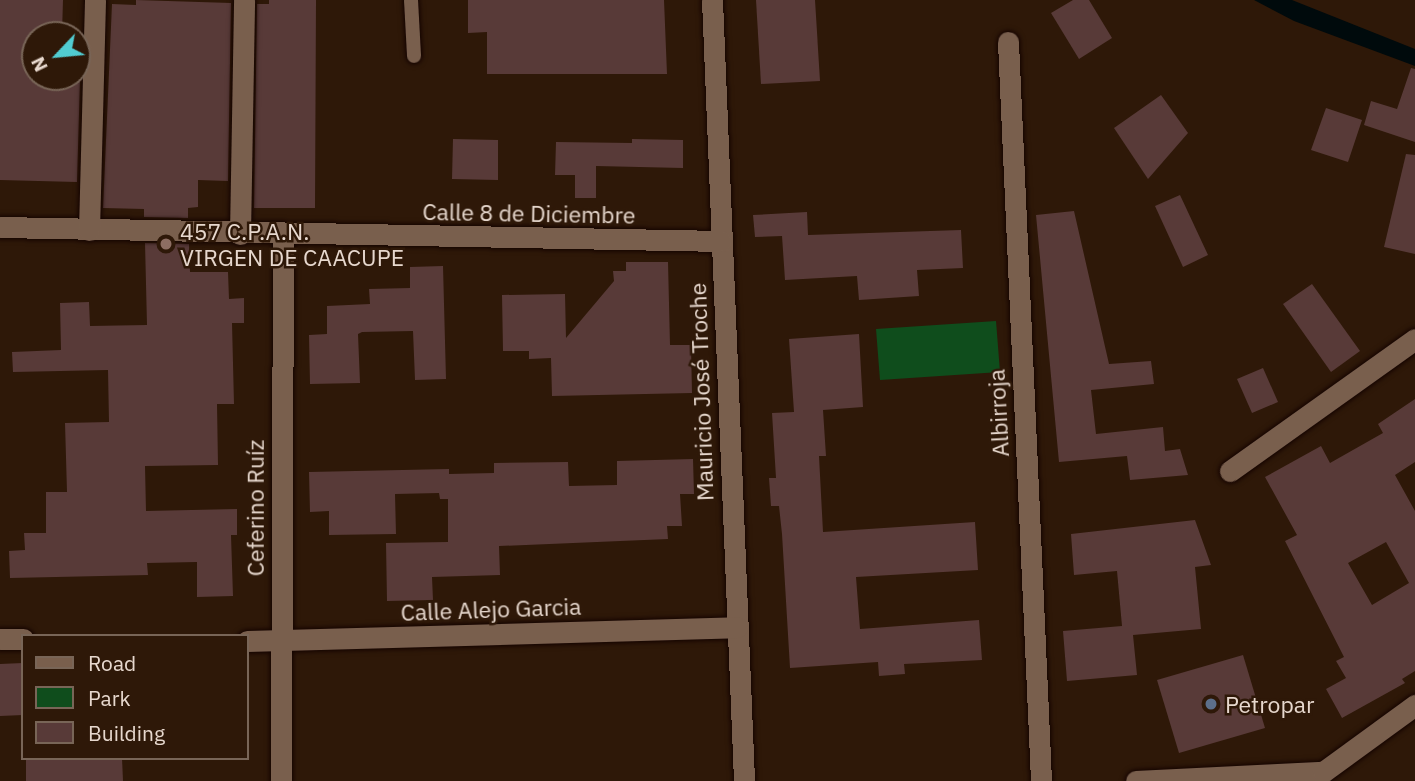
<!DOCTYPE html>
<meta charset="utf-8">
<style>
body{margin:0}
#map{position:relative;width:1415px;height:781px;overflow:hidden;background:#2e1808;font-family:"IBM Plex Sans",sans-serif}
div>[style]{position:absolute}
.green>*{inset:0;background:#0f4d1c}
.water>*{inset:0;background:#000a0c}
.building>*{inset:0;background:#583a38}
.roads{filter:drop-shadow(0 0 2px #150400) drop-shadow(0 0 2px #150400)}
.lane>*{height:14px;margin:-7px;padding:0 7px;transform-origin:7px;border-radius:7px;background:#795f4d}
.street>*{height:21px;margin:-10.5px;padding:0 10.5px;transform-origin:10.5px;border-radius:10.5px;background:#795f4d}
.dots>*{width:19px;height:19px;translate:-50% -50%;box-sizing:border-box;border:4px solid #2e1808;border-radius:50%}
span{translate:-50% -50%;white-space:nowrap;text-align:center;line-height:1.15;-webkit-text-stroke:5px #2e1808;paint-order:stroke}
.street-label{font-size:23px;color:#e7d8ce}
.poi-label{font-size:23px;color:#e7d8ce}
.left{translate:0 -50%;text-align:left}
.legend{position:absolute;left:21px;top:634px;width:228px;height:126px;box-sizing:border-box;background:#2e1808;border:2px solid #786557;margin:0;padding:9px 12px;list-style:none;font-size:21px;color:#e7d8ce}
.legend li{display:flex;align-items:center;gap:14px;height:35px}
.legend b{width:35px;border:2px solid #786557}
.north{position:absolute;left:21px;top:21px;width:70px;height:70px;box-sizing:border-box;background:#2e1808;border:2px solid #786557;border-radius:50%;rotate:244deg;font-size:19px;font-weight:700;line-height:28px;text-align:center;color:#e7d8ce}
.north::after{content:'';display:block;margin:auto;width:24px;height:32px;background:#51ccd1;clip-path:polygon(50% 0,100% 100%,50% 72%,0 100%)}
</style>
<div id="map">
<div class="green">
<div style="clip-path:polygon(996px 321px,1000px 372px,880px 380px,876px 329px)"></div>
</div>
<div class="water">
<div style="clip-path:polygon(1254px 0,1292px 0,1415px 49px,1415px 66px,1294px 21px)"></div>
</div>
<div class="building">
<div style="clip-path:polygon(0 0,63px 0,62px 33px,35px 32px,35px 77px,77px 77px,77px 47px,81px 47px,77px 182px,0 180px)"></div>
<div style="clip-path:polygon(136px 0,231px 3px,228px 181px,198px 180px,198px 207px,188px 208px,188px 218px,144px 217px,144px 209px,103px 208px,112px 4px,136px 5px)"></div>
<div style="clip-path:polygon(269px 0,316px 0,315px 208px,254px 208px,257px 4px,269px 4px)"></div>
<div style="clip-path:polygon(468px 0,664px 0,667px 74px,487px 74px,487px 32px,468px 33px)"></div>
<div style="clip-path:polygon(756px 0,815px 0,820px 81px,761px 84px)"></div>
<div style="clip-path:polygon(1073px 0,1089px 0,1112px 38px,1079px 59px,1051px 13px)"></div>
<div style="clip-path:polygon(1411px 68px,1415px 69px,1415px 142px,1364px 125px,1371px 101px,1397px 109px)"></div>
<div style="clip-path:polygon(1161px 95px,1188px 133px,1148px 179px,1114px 128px)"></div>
<div style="clip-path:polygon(1326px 108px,1362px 120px,1348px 162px,1311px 150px)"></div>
<div style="clip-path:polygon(453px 139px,498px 140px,498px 180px,452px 179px)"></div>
<div style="clip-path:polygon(632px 139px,683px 140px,683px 168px,596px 166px,596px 198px,575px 198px,575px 175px,555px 175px,556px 142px,632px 143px)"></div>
<div style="clip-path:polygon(1406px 154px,1415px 155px,1415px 254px,1384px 247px)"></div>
<div style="clip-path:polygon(1180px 195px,1208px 255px,1183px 267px,1155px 206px)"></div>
<div style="clip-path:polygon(1074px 211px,1109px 364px,1151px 361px,1154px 384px,1091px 390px,1096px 434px,1163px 427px,1165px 451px,1180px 449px,1188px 475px,1130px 480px,1127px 456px,1059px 462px,1036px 215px)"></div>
<div style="clip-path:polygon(807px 212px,808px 235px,961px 230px,963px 268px,917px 270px,919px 296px,859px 300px,857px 276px,785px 280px,782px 236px,755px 237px,753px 215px)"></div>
<div style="clip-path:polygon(145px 243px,189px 244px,190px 272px,228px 272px,229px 299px,244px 298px,244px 323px,232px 323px,234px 404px,217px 404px,218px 465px,145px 466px,146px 511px,237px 509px,237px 535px,231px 535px,233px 596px,197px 597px,197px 562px,147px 563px,148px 575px,10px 578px,9px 551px,25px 550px,24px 533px,46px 533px,46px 492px,67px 492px,65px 423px,109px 422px,108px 370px,13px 372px,12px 352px,61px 350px,60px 303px,89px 302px,90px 326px,147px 325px)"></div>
<div style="clip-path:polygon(626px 262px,668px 262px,670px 345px,691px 345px,692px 393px,552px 396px,551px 358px,529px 359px,529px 351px,503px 351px,502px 295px,565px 294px,566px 338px,614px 281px,613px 271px,626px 271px)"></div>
<div style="clip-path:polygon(443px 266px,446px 379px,415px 380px,413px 331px,362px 332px,358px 334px,360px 383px,310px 384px,309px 335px,327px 334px,327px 306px,370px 304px,369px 289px,410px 288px,410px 267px)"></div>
<div style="clip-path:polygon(1312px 284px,1360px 351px,1331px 372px,1283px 304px)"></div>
<div style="clip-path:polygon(859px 334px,863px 407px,823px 410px,826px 456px,819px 456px,823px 532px,975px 522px,978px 570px,856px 577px,860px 629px,979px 620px,982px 660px,904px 664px,905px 674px,879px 676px,878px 662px,790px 668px,782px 534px,779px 506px,771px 506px,769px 478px,776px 478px,772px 413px,794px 412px,789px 339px)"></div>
<div style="clip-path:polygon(1263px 368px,1278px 402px,1252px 413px,1237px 379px)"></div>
<div style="clip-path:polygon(evenodd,1415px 399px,1415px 462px,1395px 475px,1415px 511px,1415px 671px,1402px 679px,1405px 683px,1342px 718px,1326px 689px,1346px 678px,1336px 661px,1344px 657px,1285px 541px,1297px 535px,1265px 477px,1321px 446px,1330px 463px,1383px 433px,1378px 424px,1415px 399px,1386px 542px,1409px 583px,1372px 605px,1348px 563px,1386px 542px)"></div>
<div style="clip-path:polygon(693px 459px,694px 494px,680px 494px,682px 526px,667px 526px,668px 539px,499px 546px,500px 575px,432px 577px,433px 600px,387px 601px,386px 543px,448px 542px,448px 499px,440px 499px,439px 493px,395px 494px,396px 534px,329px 535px,329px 511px,310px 512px,309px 472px,449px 469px,449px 474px,494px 473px,494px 463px,568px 462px,569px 486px,617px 485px,617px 461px)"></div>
<div style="clip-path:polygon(1195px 520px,1211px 565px,1195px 567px,1201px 629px,1133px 635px,1137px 675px,1067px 681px,1063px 631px,1122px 626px,1117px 571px,1074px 575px,1071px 534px)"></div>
<div style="clip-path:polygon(1243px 655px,1265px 728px,1179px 753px,1157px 680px)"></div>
<div style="clip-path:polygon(23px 663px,23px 715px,0 716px,0 664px)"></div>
<div style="clip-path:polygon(26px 758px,122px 758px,123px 781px,26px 781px)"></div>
</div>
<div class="roads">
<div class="lane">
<div style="left:411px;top:0;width:56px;rotate:86.9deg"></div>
</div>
<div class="street">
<div style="left:712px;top:0;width:782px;rotate:87.65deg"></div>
<div style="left:1008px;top:42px;width:740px;rotate:87.44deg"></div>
<div style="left:0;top:227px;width:721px;rotate:1.11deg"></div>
<div style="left:89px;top:230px;width:230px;rotate:-88.5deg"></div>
<div style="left:240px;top:234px;width:234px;rotate:-89deg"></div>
<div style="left:1230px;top:471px;width:227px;rotate:-35.5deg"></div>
<div style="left:0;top:639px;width:23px"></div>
<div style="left:247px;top:641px;width:490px;rotate:-1.6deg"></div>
<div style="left:281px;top:781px;width:545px;rotate:-89.79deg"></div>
<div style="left:1136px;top:781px;width:187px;rotate:-2.8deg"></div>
<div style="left:1323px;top:772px;width:114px;rotate:-36.1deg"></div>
</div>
</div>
<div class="dots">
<div style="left:166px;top:244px;background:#8d6e63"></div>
<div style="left:1211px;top:704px;background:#5c6f8a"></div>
</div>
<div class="street-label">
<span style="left:529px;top:213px;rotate:1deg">Calle 8 de Diciembre</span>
<span style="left:701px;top:392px;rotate:-92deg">Mauricio José Troche</span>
<span style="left:998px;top:413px;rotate:-93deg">Albirroja</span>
<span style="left:255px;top:508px;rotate:-90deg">Ceferino Ruíz</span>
<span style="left:491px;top:609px;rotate:-2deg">Calle Alejo Garcia</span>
</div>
<div class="poi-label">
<span class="left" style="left:180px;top:244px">457 C.P.A.N.<br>VIRGEN DE CAACUPE</span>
<span class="left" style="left:1225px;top:704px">Petropar</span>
</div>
<ul class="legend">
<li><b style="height:9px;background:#795f4d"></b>Road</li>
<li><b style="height:19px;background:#0f4d1c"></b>Park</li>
<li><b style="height:19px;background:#583a38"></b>Building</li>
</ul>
<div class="north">N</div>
</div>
